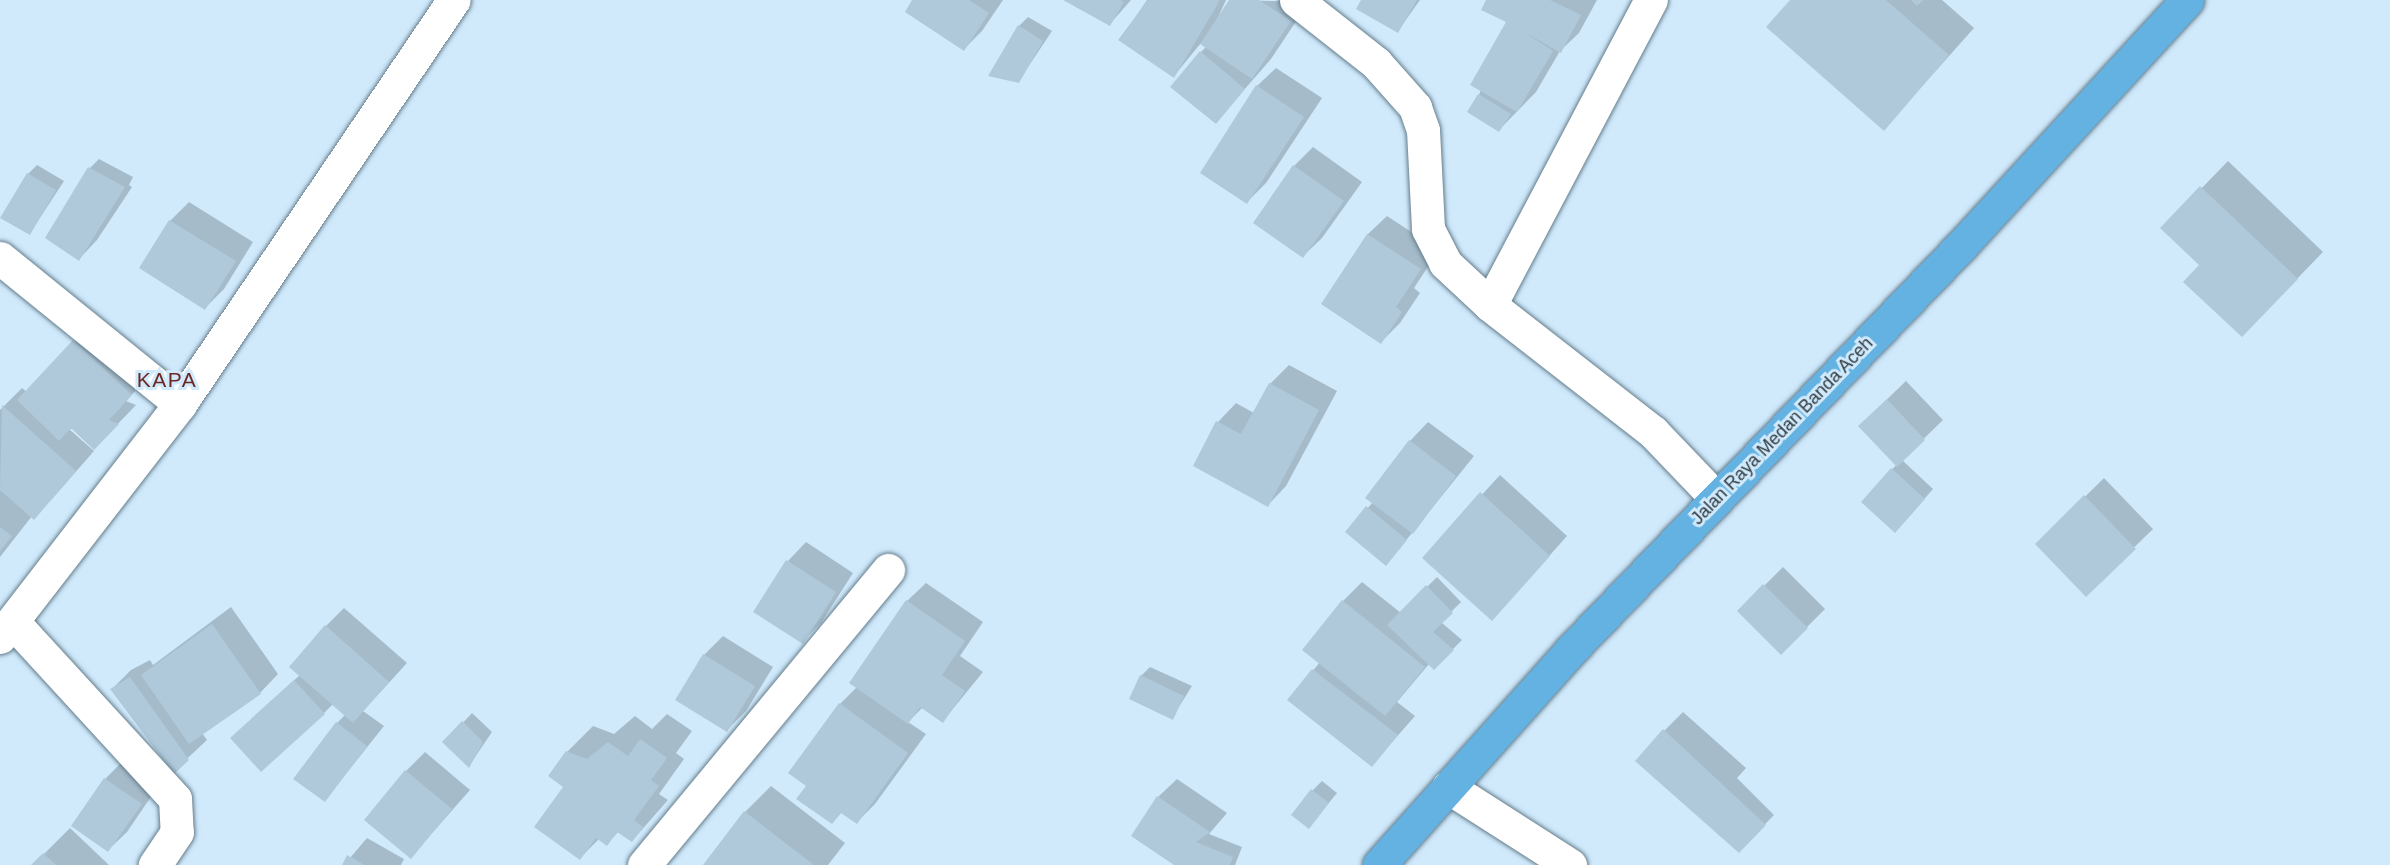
<!DOCTYPE html>
<style>
body{margin:0}
#map{position:relative;width:2390px;height:865px;overflow:hidden;background:#d0eafc;font-family:Helvetica,sans-serif}
div>[style]{position:absolute}
.shadow>*{inset:0;background:#0003}
.building>*{inset:0;background:#afc9da}
.roads{filter:drop-shadow(0 0 2px #657d8c) drop-shadow(0 0 2px #657d8c)}
.street>*{height:33px;margin:-16.5px;padding:0 16.5px;transform-origin:16.5px;border-radius:16.5px;background:#fff}
.highway>*{height:33px;margin:-16.5px;padding:0 16.5px;transform-origin:16.5px;border-radius:16.5px;background:#64b2e1}
span{translate:-50% -50%;white-space:nowrap;text-align:center;line-height:1.15;-webkit-text-stroke:6px #d0eafc;paint-order:stroke}
.street-label{font-size:18px;color:#313b42}
.quarter-label{font-size:21px;color:#6d2823;letter-spacing:1.5px}
</style>
<div id="map">
<div class="shadow">
<div style="clip-path:polygon(914px 0,1003px 0,982px 31px,964px 49px)"></div>
<div style="clip-path:polygon(1066px 0,1131px 0,1110px 24px)"></div>
<div style="clip-path:polygon(1147px 0,1226px 0,1215px 24px,1231px 0,1309px 2px,1271px 59px,1216px 122px,1201px 52px,1206px 47px,1201px 43px,1174px 76px,1120px 40px)"></div>
<div style="clip-path:polygon(1363px 0,1420px 0,1398px 31px)"></div>
<div style="clip-path:polygon(1488px 0,1597px 0,1579px 33px,1560px 51px,1536px 92px,1499px 130px,1479px 95px,1507px 21px)"></div>
<div style="clip-path:polygon(1792px 0,1942px 0,1974px 28px,1884px 129px)"></div>
<div style="clip-path:polygon(1028px 17px,1052px 31px,1018px 82px,1019px 26px)"></div>
<div style="clip-path:polygon(1276px 68px,1322px 98px,1266px 183px,1247px 202px,1257px 86px)"></div>
<div style="clip-path:polygon(1313px 147px,1362px 182px,1322px 238px,1303px 256px,1294px 166px)"></div>
<div style="clip-path:polygon(99px 159px,133px 177px,129px 185px,132px 187px,97px 240px,79px 259px,90px 168px)"></div>
<div style="clip-path:polygon(2228px 161px,2323px 252px,2268px 309px,2201px 265px,2163px 228px)"></div>
<div style="clip-path:polygon(37px 165px,64px 181px,30px 233px,28px 174px)"></div>
<div style="clip-path:polygon(189px 202px,253px 242px,224px 289px,205px 308px,170px 221px)"></div>
<div style="clip-path:polygon(1387px 216px,1439px 250px,1414px 288px,1420px 293px,1400px 323px,1381px 342px,1323px 303px,1368px 234px)"></div>
<div style="clip-path:polygon(93px 322px,149px 376px,126px 401px,136px 405px,113px 429px,69px 429px,94px 451px,52px 499px,32px 516px,0 557px,0 410px,22px 388px,27px 392px)"></div>
<div style="clip-path:polygon(1289px 365px,1337px 391px,1286px 486px,1268px 505px,1195px 465px,1218px 422px,1236px 403px,1254px 413px,1270px 384px)"></div>
<div style="clip-path:polygon(1906px 381px,1943px 420px,1902px 460px,1933px 489px,1904px 522px,1863px 502px,1897px 464px,1879px 407px)"></div>
<div style="clip-path:polygon(1428px 422px,1474px 456px,1395px 554px,1347px 532px,1373px 502px,1410px 441px)"></div>
<div style="clip-path:polygon(1500px 475px,1567px 536px,1510px 600px,1424px 558px)"></div>
<div style="clip-path:polygon(2104px 478px,2153px 529px,2086px 594px,2037px 544px)"></div>
<div style="clip-path:polygon(806px 542px,853px 573px,821px 623px,802px 642px,788px 561px)"></div>
<div style="clip-path:polygon(1783px 567px,1825px 609px,1781px 653px,1739px 611px)"></div>
<div style="clip-path:polygon(1437px 577px,1461px 602px,1441px 622px,1462px 640px,1434px 668px,1429px 664px,1397px 702px,1415px 716px,1372px 765px,1289px 700px,1320px 662px,1343px 601px,1362px 582px,1401px 613px)"></div>
<div style="clip-path:polygon(926px 583px,983px 622px,960px 656px,983px 672px,943px 721px,923px 707px,908px 722px,926px 734px,875px 804px,857px 822px,842px 812px,832px 822px,808px 785px,840px 704px,857px 687px,907px 601px)"></div>
<div style="clip-path:polygon(231px 607px,278px 674px,260px 693px,202px 733px,207px 740px,174px 771px,112px 689px,131px 670px,150px 660px,153px 665px)"></div>
<div style="clip-path:polygon(344px 608px,407px 663px,363px 711px,384px 726px,325px 800px,337px 723px,345px 715px,333px 704px,324px 713px,251px 719px,300px 675px,326px 626px)"></div>
<div style="clip-path:polygon(723px 636px,773px 667px,746px 711px,727px 730px,677px 699px,704px 655px)"></div>
<div style="clip-path:polygon(1150px 667px,1192px 686px,1172px 718px,1141px 676px)"></div>
<div style="clip-path:polygon(1683px 712px,1746px 768px,1737px 778px,1774px 815px,1739px 851px,1664px 731px)"></div>
<div style="clip-path:polygon(472px 713px,492px 732px,469px 766px,445px 742px)"></div>
<div style="clip-path:polygon(667px 714px,692px 731px,676px 753px,684px 759px,659px 794px,668px 800px,632px 841px,619px 831px,607px 844px,599px 839px,580px 858px,565px 786px,567px 752px,593px 726px,614px 734px,635px 716px,652px 729px)"></div>
<div style="clip-path:polygon(425px 752px,470px 790px,411px 857px,406px 771px)"></div>
<div style="clip-path:polygon(124px 760px,159px 785px,127px 832px,108px 850px,73px 826px,105px 779px)"></div>
<div style="clip-path:polygon(1177px 779px,1227px 813px,1209px 834px,1242px 847px,1235px 865px,1177px 865px,1158px 797px)"></div>
<div style="clip-path:polygon(1322px 781px,1337px 793px,1309px 827px,1313px 790px)"></div>
<div style="clip-path:polygon(771px 786px,845px 843px,828px 865px,705px 865px,745px 812px)"></div>
<div style="clip-path:polygon(70px 828px,109px 865px,33px 865px)"></div>
<div style="clip-path:polygon(367px 838px,404px 859px,401px 865px,344px 865px)"></div>
</div>
<div class="building">
<div style="clip-path:polygon(912px 0,969px 0,989px 13px,964px 51px,905px 12px)"></div>
<div style="clip-path:polygon(1063px 0,1120px 0,1124px 2px,1110px 26px)"></div>
<div style="clip-path:polygon(1148px 0,1220px 0,1174px 78px,1118px 40px)"></div>
<div style="clip-path:polygon(1229px 0,1259px 0,1291px 21px,1252px 79px,1200px 44px)"></div>
<div style="clip-path:polygon(1361px 0,1417px 0,1398px 33px,1356px 9px)"></div>
<div style="clip-path:polygon(1486px 0,1550px 0,1581px 15px,1561px 53px,1524px 32px,1553px 51px,1517px 112px,1470px 85px,1506px 22px,1481px 10px)"></div>
<div style="clip-path:polygon(1790px 0,1886px 0,1949px 55px,1884px 131px,1766px 27px)"></div>
<div style="clip-path:polygon(1911px 0,1923px 0,1917px 6px)"></div>
<div style="clip-path:polygon(1018px 25px,1043px 41px,1019px 83px,988px 76px)"></div>
<div style="clip-path:polygon(1200px 51px,1245px 89px,1216px 124px,1170px 87px)"></div>
<div style="clip-path:polygon(1256px 85px,1304px 117px,1247px 204px,1200px 173px)"></div>
<div style="clip-path:polygon(1478px 94px,1511px 114px,1499px 132px,1467px 112px)"></div>
<div style="clip-path:polygon(1293px 165px,1344px 201px,1303px 258px,1253px 223px)"></div>
<div style="clip-path:polygon(88px 167px,125px 187px,79px 261px,45px 238px)"></div>
<div style="clip-path:polygon(27px 173px,56px 190px,30px 235px,0 218px)"></div>
<div style="clip-path:polygon(2200px 186px,2298px 279px,2242px 337px,2183px 282px,2199px 265px,2160px 228px)"></div>
<div style="clip-path:polygon(169px 220px,236px 261px,205px 310px,139px 268px)"></div>
<div style="clip-path:polygon(1367px 234px,1421px 269px,1396px 307px,1402px 312px,1381px 344px,1321px 304px)"></div>
<div style="clip-path:polygon(73px 340px,132px 395px,109px 420px,119px 424px,94px 450px,71px 428px,59px 441px,17px 400px)"></div>
<div style="clip-path:polygon(1269px 383px,1319px 410px,1268px 507px,1193px 466px,1216px 421px,1241px 434px)"></div>
<div style="clip-path:polygon(1887px 399px,1925px 440px,1897px 467px,1858px 426px)"></div>
<div style="clip-path:polygon(2px 405px,76px 471px,34px 520px,0 490px)"></div>
<div style="clip-path:polygon(1409px 440px,1456px 476px,1413px 534px,1365px 498px)"></div>
<div style="clip-path:polygon(1891px 468px,1925px 499px,1895px 533px,1861px 502px)"></div>
<div style="clip-path:polygon(1480px 492px,1550px 556px,1492px 621px,1422px 558px)"></div>
<div style="clip-path:polygon(2084px 495px,2136px 549px,2086px 597px,2035px 544px)"></div>
<div style="clip-path:polygon(1366px 506px,1407px 540px,1386px 566px,1345px 532px)"></div>
<div style="clip-path:polygon(0 527px,12px 536px,0 551px)"></div>
<div style="clip-path:polygon(786px 560px,836px 592px,803px 644px,753px 612px)"></div>
<div style="clip-path:polygon(1763px 584px,1808px 628px,1781px 655px,1737px 611px)"></div>
<div style="clip-path:polygon(1426px 585px,1453px 613px,1433px 632px,1454px 650px,1434px 670px,1387px 625px)"></div>
<div style="clip-path:polygon(906px 600px,965px 641px,942px 675px,965px 691px,943px 723px,920px 707px,908px 724px,849px 683px)"></div>
<div style="clip-path:polygon(1342px 600px,1425px 667px,1385px 716px,1302px 650px)"></div>
<div style="clip-path:polygon(212px 624px,261px 694px,189px 744px,141px 675px)"></div>
<div style="clip-path:polygon(325px 625px,389px 682px,353px 723px,289px 667px)"></div>
<div style="clip-path:polygon(703px 654px,755px 686px,727px 732px,675px 700px)"></div>
<div style="clip-path:polygon(1312px 669px,1398px 735px,1372px 767px,1287px 700px)"></div>
<div style="clip-path:polygon(1140px 675px,1184px 696px,1173px 720px,1129px 699px)"></div>
<div style="clip-path:polygon(130px 677px,189px 760px,174px 774px,110px 689px)"></div>
<div style="clip-path:polygon(294px 680px,325px 714px,261px 772px,230px 738px)"></div>
<div style="clip-path:polygon(839px 703px,908px 753px,857px 824px,841px 813px,832px 824px,796px 799px,806px 786px,788px 773px)"></div>
<div style="clip-path:polygon(462px 721px,483px 742px,469px 768px,442px 742px)"></div>
<div style="clip-path:polygon(336px 722px,367px 746px,325px 802px,293px 779px)"></div>
<div style="clip-path:polygon(1663px 729px,1766px 825px,1739px 853px,1635px 761px)"></div>
<div style="clip-path:polygon(640px 739px,667px 758px,651px 780px,659px 786px,634px 820px,643px 827px,632px 842px,617px 832px,607px 846px,596px 838px,580px 860px,534px 827px,563px 787px,548px 776px,566px 751px,587px 759px,608px 742px,628px 756px)"></div>
<div style="clip-path:polygon(405px 770px,452px 809px,411px 859px,364px 820px)"></div>
<div style="clip-path:polygon(104px 778px,142px 804px,108px 852px,71px 826px)"></div>
<div style="clip-path:polygon(1311px 789px,1329px 803px,1309px 829px,1291px 815px)"></div>
<div style="clip-path:polygon(1157px 796px,1210px 832px,1196px 842px,1233px 857px,1230px 865px,1174px 865px,1131px 836px)"></div>
<div style="clip-path:polygon(744px 811px,814px 865px,703px 865px)"></div>
<div style="clip-path:polygon(43px 853px,56px 865px,31px 865px)"></div>
<div style="clip-path:polygon(347px 855px,364px 865px,342px 865px)"></div>
</div>
<div class="roads">
<div class="street">
<div style="left:1296px;top:0;width:102px;rotate:38.2deg"></div>
<div style="left:1376px;top:63px;width:59px;rotate:48.4deg"></div>
<div style="left:1415px;top:107px;width:24px;rotate:71deg"></div>
<div style="left:1423px;top:130px;width:99px;rotate:87.1deg"></div>
<div style="left:1428px;top:229px;width:38px;rotate:63deg"></div>
<div style="left:1445px;top:263px;width:62px;rotate:43deg"></div>
<div style="left:1490px;top:305px;width:207px;rotate:37.9deg"></div>
<div style="left:1653px;top:432px;width:91px;rotate:46.3deg"></div>
<div style="left:0;top:258px;width:232px;rotate:39deg"></div>
<div style="left:1490px;top:305px;width:345px;rotate:-62.2deg"></div>
<div style="left:13px;top:622px;width:240px;rotate:47.5deg"></div>
<div style="left:175px;top:799px;width:33px;rotate:87deg"></div>
<div style="left:177px;top:832px;width:40px;rotate:124deg"></div>
<div style="left:0;top:637px;width:294px;rotate:-52.3deg"></div>
<div style="left:180px;top:404px;width:488px;rotate:-55.9deg"></div>
<div style="left:1448px;top:787px;width:145px;rotate:32.6deg"></div>
<div style="left:644px;top:865px;width:383px;rotate:-50.4deg"></div>
</div>
<div class="highway">
<div style="left:1379px;top:865px;width:288px;rotate:-48.2deg"></div>
<div style="left:1571px;top:650px;width:562px;rotate:-46.01deg"></div>
<div style="left:1961px;top:246px;width:334px;rotate:-47.4deg"></div>
</div>
</div>
<div class="street-label">
<span style="left:1782px;top:431px;rotate:-46deg">Jalan Raya Medan Banda Aceh</span>
</div>
<div class="quarter-label">
<span style="left:167px;top:380px">KAPA</span>
</div>
</div>
